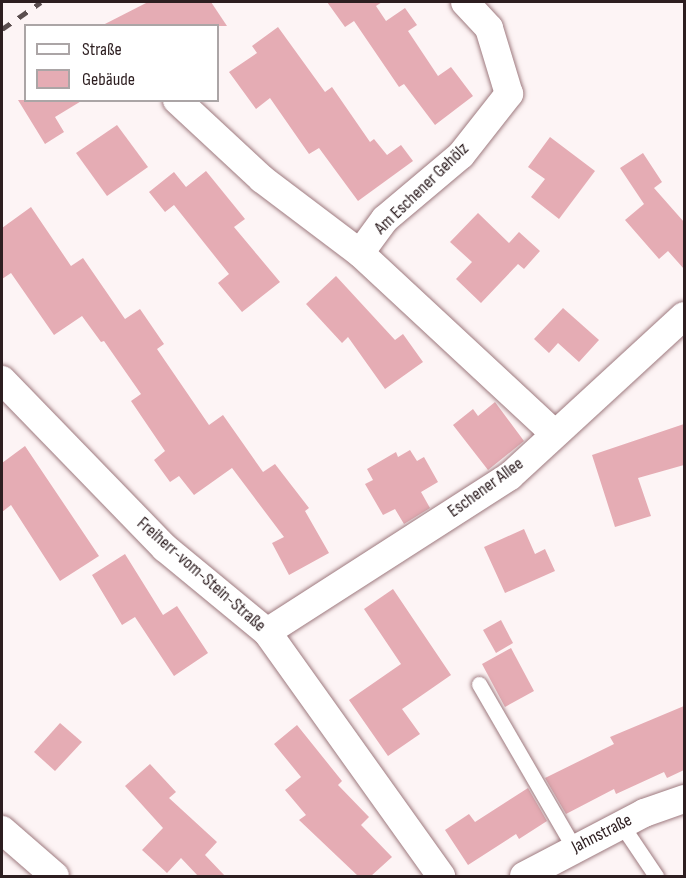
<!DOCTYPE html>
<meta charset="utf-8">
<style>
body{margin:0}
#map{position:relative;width:686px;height:878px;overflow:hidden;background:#fdf4f5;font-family:"Sofia Sans Condensed",sans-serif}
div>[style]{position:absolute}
.building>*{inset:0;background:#e5acb4}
.roads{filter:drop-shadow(0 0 2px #9e7a7f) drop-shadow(0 0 2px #9e7a7f)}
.service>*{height:15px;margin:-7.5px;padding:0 7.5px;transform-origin:7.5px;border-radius:7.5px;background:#fff}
.minor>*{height:28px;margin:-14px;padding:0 14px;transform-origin:14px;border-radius:14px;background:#fff}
.rail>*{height:4.5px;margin-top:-2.25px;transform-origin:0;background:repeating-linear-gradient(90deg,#5b4e4f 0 10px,transparent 0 20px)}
span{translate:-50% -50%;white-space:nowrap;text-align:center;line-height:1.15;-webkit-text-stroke:4.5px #fff;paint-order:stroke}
.street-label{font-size:18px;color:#2d1e20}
.frame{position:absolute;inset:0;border:3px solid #2d1e20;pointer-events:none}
.legend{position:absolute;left:24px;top:24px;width:195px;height:78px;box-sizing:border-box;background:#fff;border:2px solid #aba5a6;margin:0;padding:8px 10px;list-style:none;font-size:18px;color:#2d1e20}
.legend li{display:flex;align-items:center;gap:12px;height:30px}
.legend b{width:30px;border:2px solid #aba5a6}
</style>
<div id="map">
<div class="building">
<div style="clip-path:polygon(148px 2px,211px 2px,227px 26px,101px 26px)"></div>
<div style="clip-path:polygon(327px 2px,382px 2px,376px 6px,386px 21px,405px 8px,417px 25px,408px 31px,438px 76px,451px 67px,473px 96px,435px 125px,404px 84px,399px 87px,354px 21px,345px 27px)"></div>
<div style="clip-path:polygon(278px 27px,325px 92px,332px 87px,370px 142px,374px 139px,387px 155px,401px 145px,413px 161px,358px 201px,319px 148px,309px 154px,270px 98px,256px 109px,229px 72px,257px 53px,252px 46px)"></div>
<div style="clip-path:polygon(18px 100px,83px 100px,55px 117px,64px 132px,45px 144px)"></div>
<div style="clip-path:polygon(117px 125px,148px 167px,107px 196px,76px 153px)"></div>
<div style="clip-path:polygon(550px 137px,595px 171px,559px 219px,531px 197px,545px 179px,528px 167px)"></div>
<div style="clip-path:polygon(643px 153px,662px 182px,654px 188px,684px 222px,684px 269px,668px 251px,659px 259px,625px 220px,644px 204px,620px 168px)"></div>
<div style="clip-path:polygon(206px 171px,245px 219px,234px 227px,280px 282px,242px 312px,218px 283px,229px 274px,174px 205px,165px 212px,149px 192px,174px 172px,186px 187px)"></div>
<div style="clip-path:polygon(31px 207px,71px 266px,83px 258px,125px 319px,140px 309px,164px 344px,157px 349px,209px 425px,223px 415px,263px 472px,275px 464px,309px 508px,305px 511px,329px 553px,289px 575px,272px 543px,284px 537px,232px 468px,194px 495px,179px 476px,170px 482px,154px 460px,165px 451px,131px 401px,141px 394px,104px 341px,101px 342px,82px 316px,54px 335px,11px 273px,2px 279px,2px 228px)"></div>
<div style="clip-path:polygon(478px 213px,509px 243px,519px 232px,540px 251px,524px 269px,518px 264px,481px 303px,456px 279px,472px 262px,450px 242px)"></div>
<div style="clip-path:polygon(336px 276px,395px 340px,403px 334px,423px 362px,385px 389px,348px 337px,342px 343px,306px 304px)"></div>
<div style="clip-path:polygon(563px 308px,599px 340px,579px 362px,558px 343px,549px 353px,534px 339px)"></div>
<div style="clip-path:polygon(495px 402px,524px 441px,488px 470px,453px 425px,473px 409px,478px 416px)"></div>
<div style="clip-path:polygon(684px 424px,684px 465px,638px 478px,651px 516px,615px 527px,592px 455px)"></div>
<div style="clip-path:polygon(25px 446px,99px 556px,60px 581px,11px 505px,2px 512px,2px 463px)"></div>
<div style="clip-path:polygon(410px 450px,417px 461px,424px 457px,438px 482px,421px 492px,430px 508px,404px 524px,395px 509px,383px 515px,365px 484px,373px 480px,367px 469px,396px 452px,398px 457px)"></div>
<div style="clip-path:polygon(524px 529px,535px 554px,545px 549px,555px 571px,505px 593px,484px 547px)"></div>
<div style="clip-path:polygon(125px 554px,163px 615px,177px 606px,208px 653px,174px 676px,135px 617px,122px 625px,92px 575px)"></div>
<div style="clip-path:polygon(393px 589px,451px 675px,402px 709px,420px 734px,388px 756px,349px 700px,401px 664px,364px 609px)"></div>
<div style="clip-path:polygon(501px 620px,513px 643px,496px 653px,483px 630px)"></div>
<div style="clip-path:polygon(511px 648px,534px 691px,505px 707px,482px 664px)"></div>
<div style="clip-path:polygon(684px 706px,684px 770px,667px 778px,664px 772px,616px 794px,614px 789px,566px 814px,545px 778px,614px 744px,610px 737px)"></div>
<div style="clip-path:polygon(60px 723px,82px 742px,55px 771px,34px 752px)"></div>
<div style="clip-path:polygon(297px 725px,342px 781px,338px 785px,369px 817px,361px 825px,392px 857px,371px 876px,358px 876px,299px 820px,306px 815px,285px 790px,301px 777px,274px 744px)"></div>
<div style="clip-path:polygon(150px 764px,176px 792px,169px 798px,217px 842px,205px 855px,225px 876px,198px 876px,181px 858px,167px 873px,142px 850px,163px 828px,125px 786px)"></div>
<div style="clip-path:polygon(528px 788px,547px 821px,519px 839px,516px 834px,468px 865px,445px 830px,469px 814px,475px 822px)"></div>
</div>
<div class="roads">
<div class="service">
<div style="left:479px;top:684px;width:190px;rotate:59.9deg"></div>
<div style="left:621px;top:824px;width:63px;rotate:56.1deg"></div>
</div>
<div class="minor">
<div style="left:177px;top:100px;width:116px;rotate:42.9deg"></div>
<div style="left:262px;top:179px;width:123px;rotate:37.1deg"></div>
<div style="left:360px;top:253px;width:266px;rotate:42.9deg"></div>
<div style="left:360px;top:253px;width:42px;rotate:-53.7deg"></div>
<div style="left:385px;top:219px;width:99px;rotate:-40.1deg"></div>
<div style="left:461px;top:155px;width:78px;rotate:-51.8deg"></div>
<div style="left:509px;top:94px;width:69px;rotate:-106.9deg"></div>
<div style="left:489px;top:28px;width:35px;rotate:-133deg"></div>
<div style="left:2px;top:380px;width:234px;rotate:45.9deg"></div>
<div style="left:165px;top:548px;width:132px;rotate:39.5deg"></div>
<div style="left:267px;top:632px;width:300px;rotate:54.5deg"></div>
<div style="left:267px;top:632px;width:289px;rotate:-32.7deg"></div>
<div style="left:510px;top:476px;width:236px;rotate:-42.6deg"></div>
<div style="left:2px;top:830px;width:70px;rotate:41deg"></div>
<div style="left:524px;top:876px;width:136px;rotate:-27.7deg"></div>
<div style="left:644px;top:813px;width:42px;rotate:-19.3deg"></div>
</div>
</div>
<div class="rail">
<div style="left:2px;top:29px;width:47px;rotate:-34.7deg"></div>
</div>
<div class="street-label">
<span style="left:422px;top:189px;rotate:-44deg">Am Eschener Gehölz</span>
<span style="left:486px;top:488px;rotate:-36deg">Eschener Allee</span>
<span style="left:201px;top:575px;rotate:41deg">Freiherr-vom-Stein-Straße</span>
<span style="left:602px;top:834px;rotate:-27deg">Jahnstraße</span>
</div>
<div class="frame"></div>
<ul class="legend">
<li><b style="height:8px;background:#fff"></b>Straße</li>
<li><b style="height:16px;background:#e5acb4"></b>Gebäude</li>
</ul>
</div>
